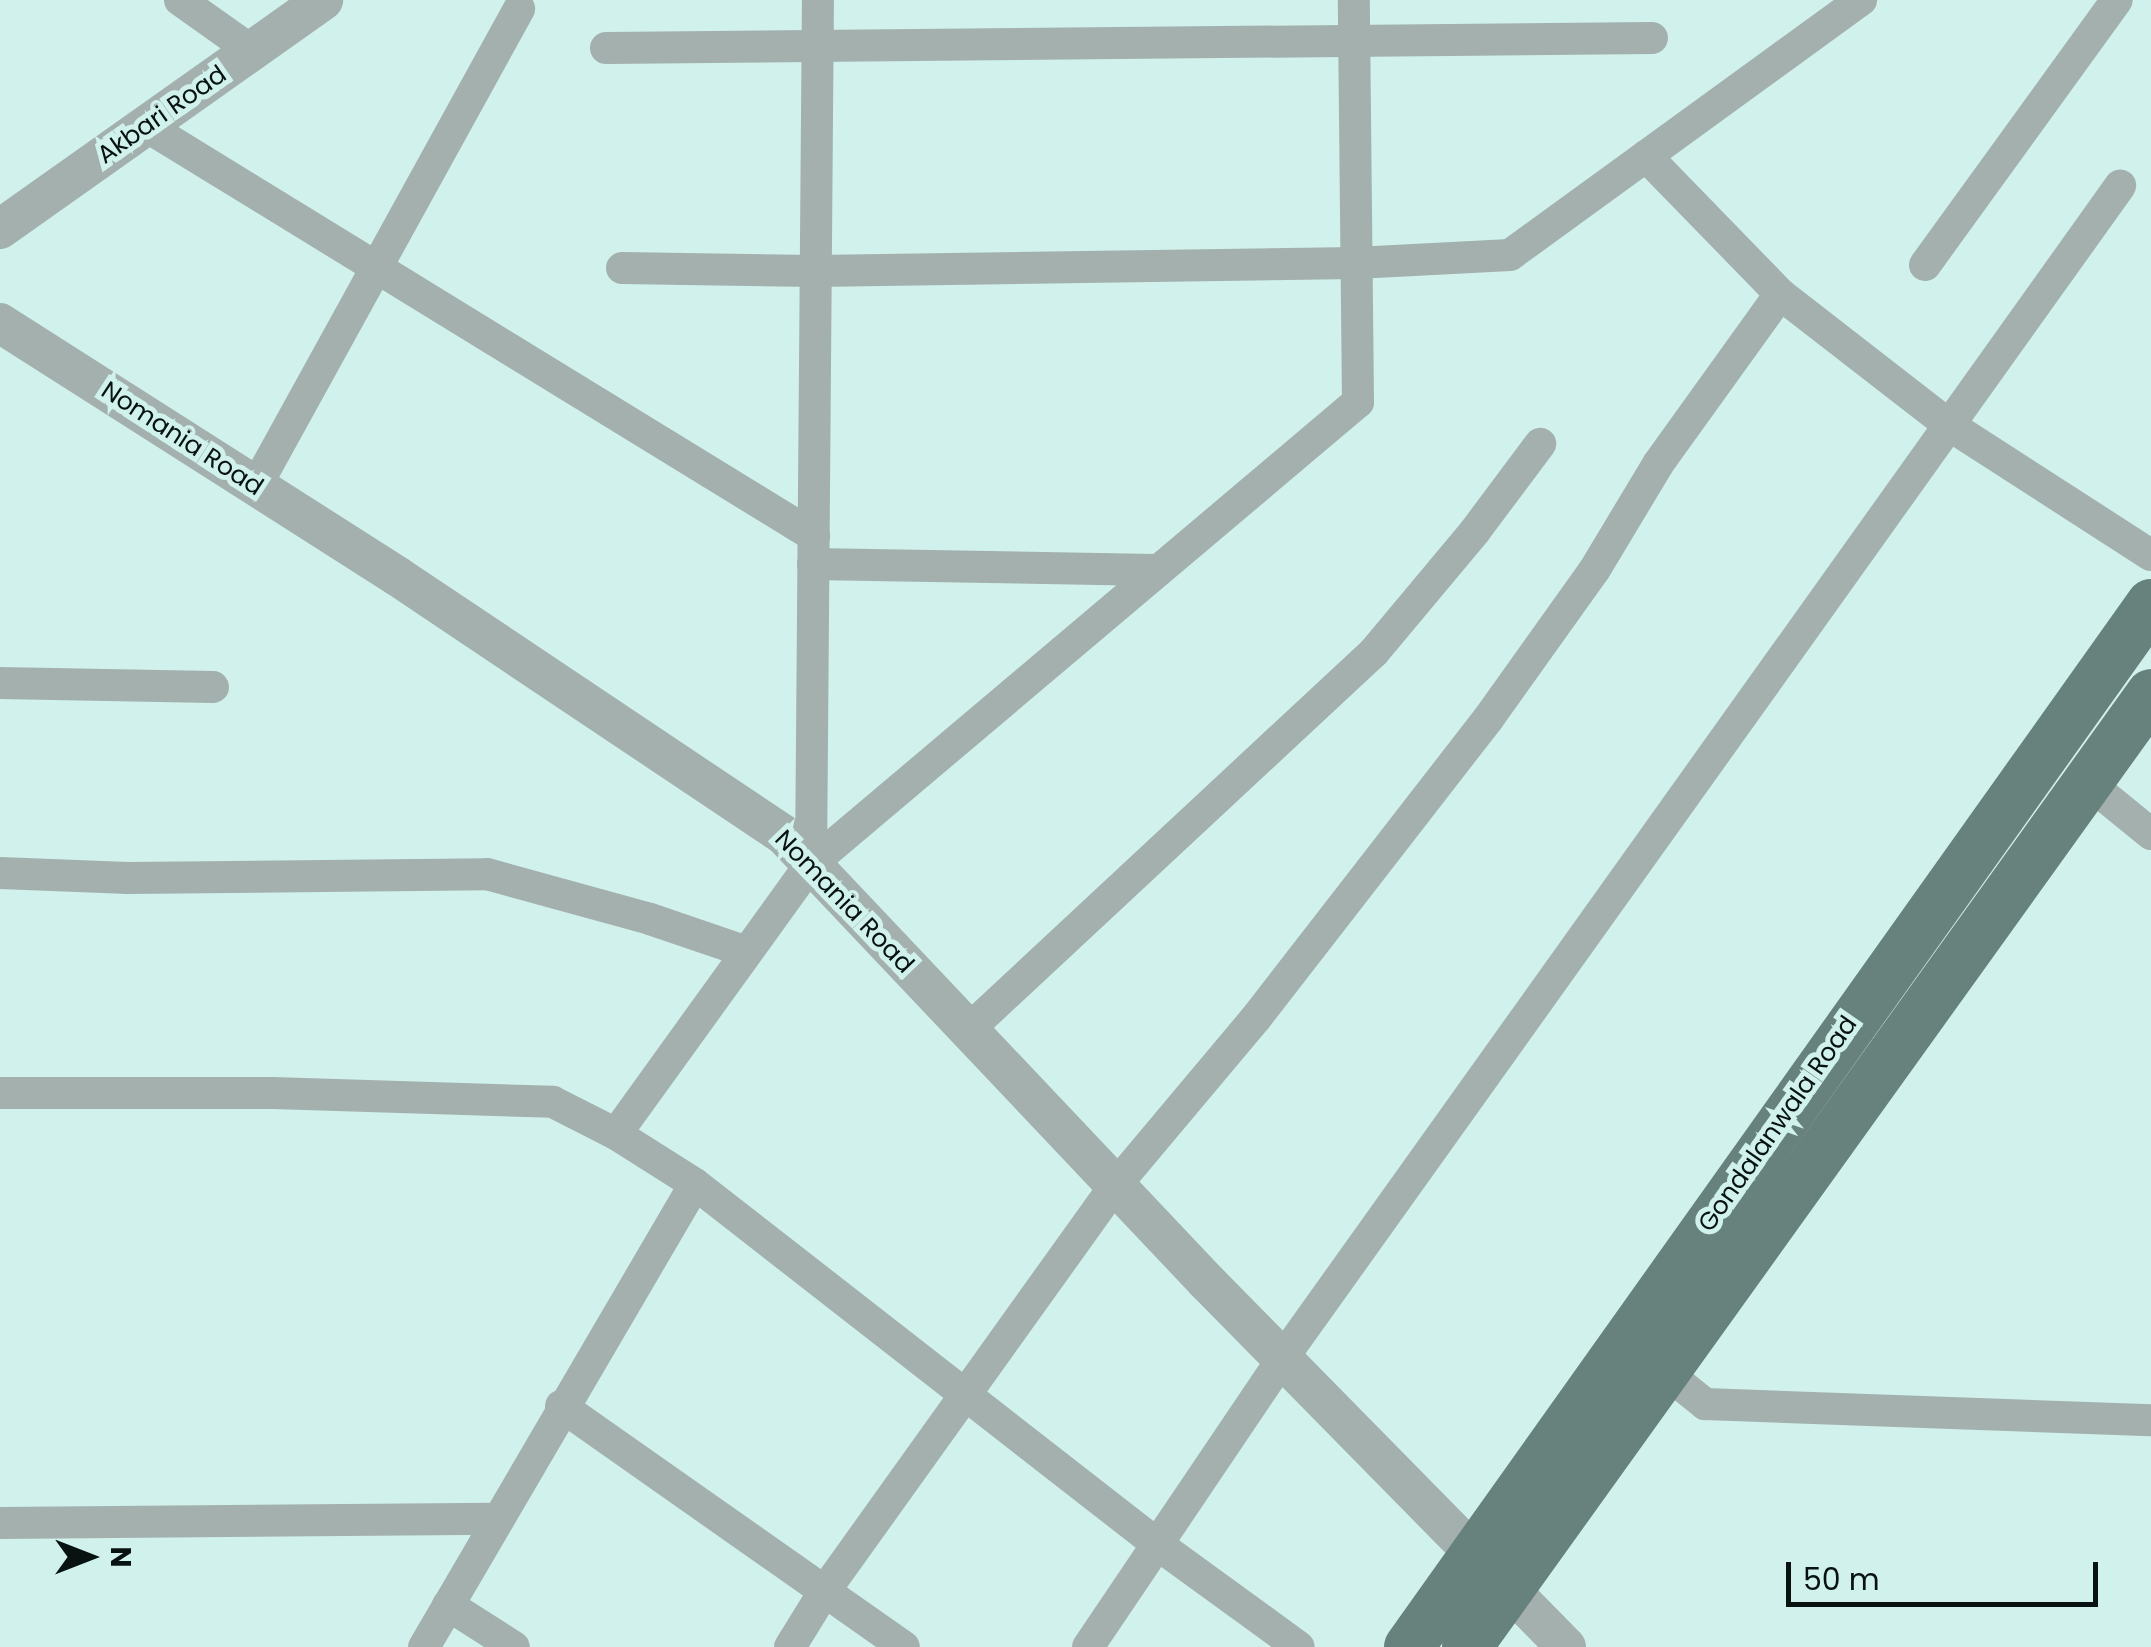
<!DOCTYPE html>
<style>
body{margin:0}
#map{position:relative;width:2151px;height:1647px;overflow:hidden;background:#d0f1ec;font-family:Poppins,sans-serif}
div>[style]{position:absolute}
.minor>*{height:32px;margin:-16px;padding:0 16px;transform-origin:16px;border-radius:16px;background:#a3b0ae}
.tertiary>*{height:40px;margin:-20px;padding:0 20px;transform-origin:20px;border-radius:20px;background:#a3b0ae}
.primary>*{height:50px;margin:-25px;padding:0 25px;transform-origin:25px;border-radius:25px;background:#67817d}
span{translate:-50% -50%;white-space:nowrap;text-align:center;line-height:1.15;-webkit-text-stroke:10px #d0f1ec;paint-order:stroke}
.street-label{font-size:25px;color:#071211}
.north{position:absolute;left:40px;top:1507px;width:100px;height:100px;-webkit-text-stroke:8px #d0f1ec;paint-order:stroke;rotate:90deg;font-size:28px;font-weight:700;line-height:40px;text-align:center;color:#071211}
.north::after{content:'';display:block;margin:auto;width:35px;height:45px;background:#071211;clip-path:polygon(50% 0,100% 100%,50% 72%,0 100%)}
.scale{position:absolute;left:1786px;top:1562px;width:312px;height:45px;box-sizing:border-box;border:5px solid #071211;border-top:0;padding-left:12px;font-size:30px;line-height:35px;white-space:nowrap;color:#071211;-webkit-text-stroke:8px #d0f1ec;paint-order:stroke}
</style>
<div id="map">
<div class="minor">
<div style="left:180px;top:0;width:88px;rotate:35.3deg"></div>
<div style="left:606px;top:48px;width:1046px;rotate:-0.55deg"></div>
<div style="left:146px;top:126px;width:784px;rotate:31.54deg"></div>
<div style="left:1646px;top:156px;width:192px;rotate:45.8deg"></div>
<div style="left:1780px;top:294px;width:214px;rotate:37.8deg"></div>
<div style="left:1949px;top:425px;width:240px;rotate:32.8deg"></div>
<div style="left:1925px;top:265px;width:327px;rotate:-54.1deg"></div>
<div style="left:622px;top:268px;width:193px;rotate:0.9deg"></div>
<div style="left:815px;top:271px;width:541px;rotate:-0.85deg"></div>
<div style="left:1356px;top:263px;width:154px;rotate:-3deg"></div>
<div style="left:1510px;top:255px;width:434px;rotate:-36deg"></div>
<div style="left:256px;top:486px;width:545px;rotate:-61.13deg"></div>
<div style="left:813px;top:564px;width:342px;rotate:1deg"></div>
<div style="left:0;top:683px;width:213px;rotate:1.1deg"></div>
<div style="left:2086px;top:781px;width:84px;rotate:39.2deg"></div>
<div style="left:811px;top:864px;width:864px;rotate:-89.54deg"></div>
<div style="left:0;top:873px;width:128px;rotate:2.2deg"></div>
<div style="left:128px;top:878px;width:359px;rotate:-0.6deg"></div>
<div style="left:487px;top:874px;width:169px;rotate:15.4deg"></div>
<div style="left:650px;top:919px;width:102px;rotate:18.8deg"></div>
<div style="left:967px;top:1031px;width:556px;rotate:-42.96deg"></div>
<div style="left:1374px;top:652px;width:158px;rotate:-50.1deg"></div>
<div style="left:1475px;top:531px;width:109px;rotate:-53.2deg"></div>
<div style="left:0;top:1093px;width:273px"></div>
<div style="left:273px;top:1093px;width:280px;rotate:1.8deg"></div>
<div style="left:553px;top:1102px;width:71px;rotate:26.9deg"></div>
<div style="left:616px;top:1134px;width:93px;rotate:32.3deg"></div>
<div style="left:695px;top:1184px;width:586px;rotate:37.93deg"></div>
<div style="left:1157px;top:1544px;width:175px;rotate:36deg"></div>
<div style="left:616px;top:1134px;width:333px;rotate:-54.2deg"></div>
<div style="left:811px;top:864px;width:716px;rotate:-40.18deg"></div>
<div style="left:1358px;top:402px;width:402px;rotate:-90.6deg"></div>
<div style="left:1664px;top:1371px;width:53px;rotate:38.8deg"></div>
<div style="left:1705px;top:1404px;width:446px;rotate:2.1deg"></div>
<div style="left:561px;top:1406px;width:419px;rotate:35.1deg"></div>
<div style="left:0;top:1523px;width:496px;rotate:-0.5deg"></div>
<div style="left:448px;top:1605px;width:78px;rotate:32.5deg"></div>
<div style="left:424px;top:1647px;width:536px;rotate:-59.66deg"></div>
<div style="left:790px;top:1647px;width:65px;rotate:-58.3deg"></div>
<div style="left:824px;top:1592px;width:500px;rotate:-54.4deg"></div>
<div style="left:1115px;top:1186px;width:219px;rotate:-50deg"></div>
<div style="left:1256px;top:1018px;width:378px;rotate:-52.2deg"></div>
<div style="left:1488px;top:719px;width:184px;rotate:-54.5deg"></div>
<div style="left:1595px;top:569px;width:122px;rotate:-59deg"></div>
<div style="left:1658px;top:464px;width:209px;rotate:-54.3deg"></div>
<div style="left:1088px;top:1647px;width:347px;rotate:-56deg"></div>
<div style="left:1282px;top:1359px;width:1442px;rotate:-54.46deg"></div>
</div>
<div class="tertiary">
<div style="left:0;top:229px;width:396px;rotate:-35.3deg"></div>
<div style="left:0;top:323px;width:471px;rotate:32.5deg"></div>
<div style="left:397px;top:576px;width:466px;rotate:33.8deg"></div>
<div style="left:784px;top:835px;width:615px;rotate:46.58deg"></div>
<div style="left:1207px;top:1282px;width:512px;rotate:45.47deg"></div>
</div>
<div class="primary">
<div style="left:1409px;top:1647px;width:1280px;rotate:-54.57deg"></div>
<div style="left:1467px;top:1647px;width:1173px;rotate:-54.33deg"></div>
</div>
<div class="street-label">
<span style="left:162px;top:115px;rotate:-35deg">Akbari Road</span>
<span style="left:182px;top:439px;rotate:33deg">Nomania Road</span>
<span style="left:844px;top:902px;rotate:46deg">Nomania Road</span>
<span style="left:1778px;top:1124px;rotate:-55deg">Gondalanwala Road</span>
</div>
<div class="north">N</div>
<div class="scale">50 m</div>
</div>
